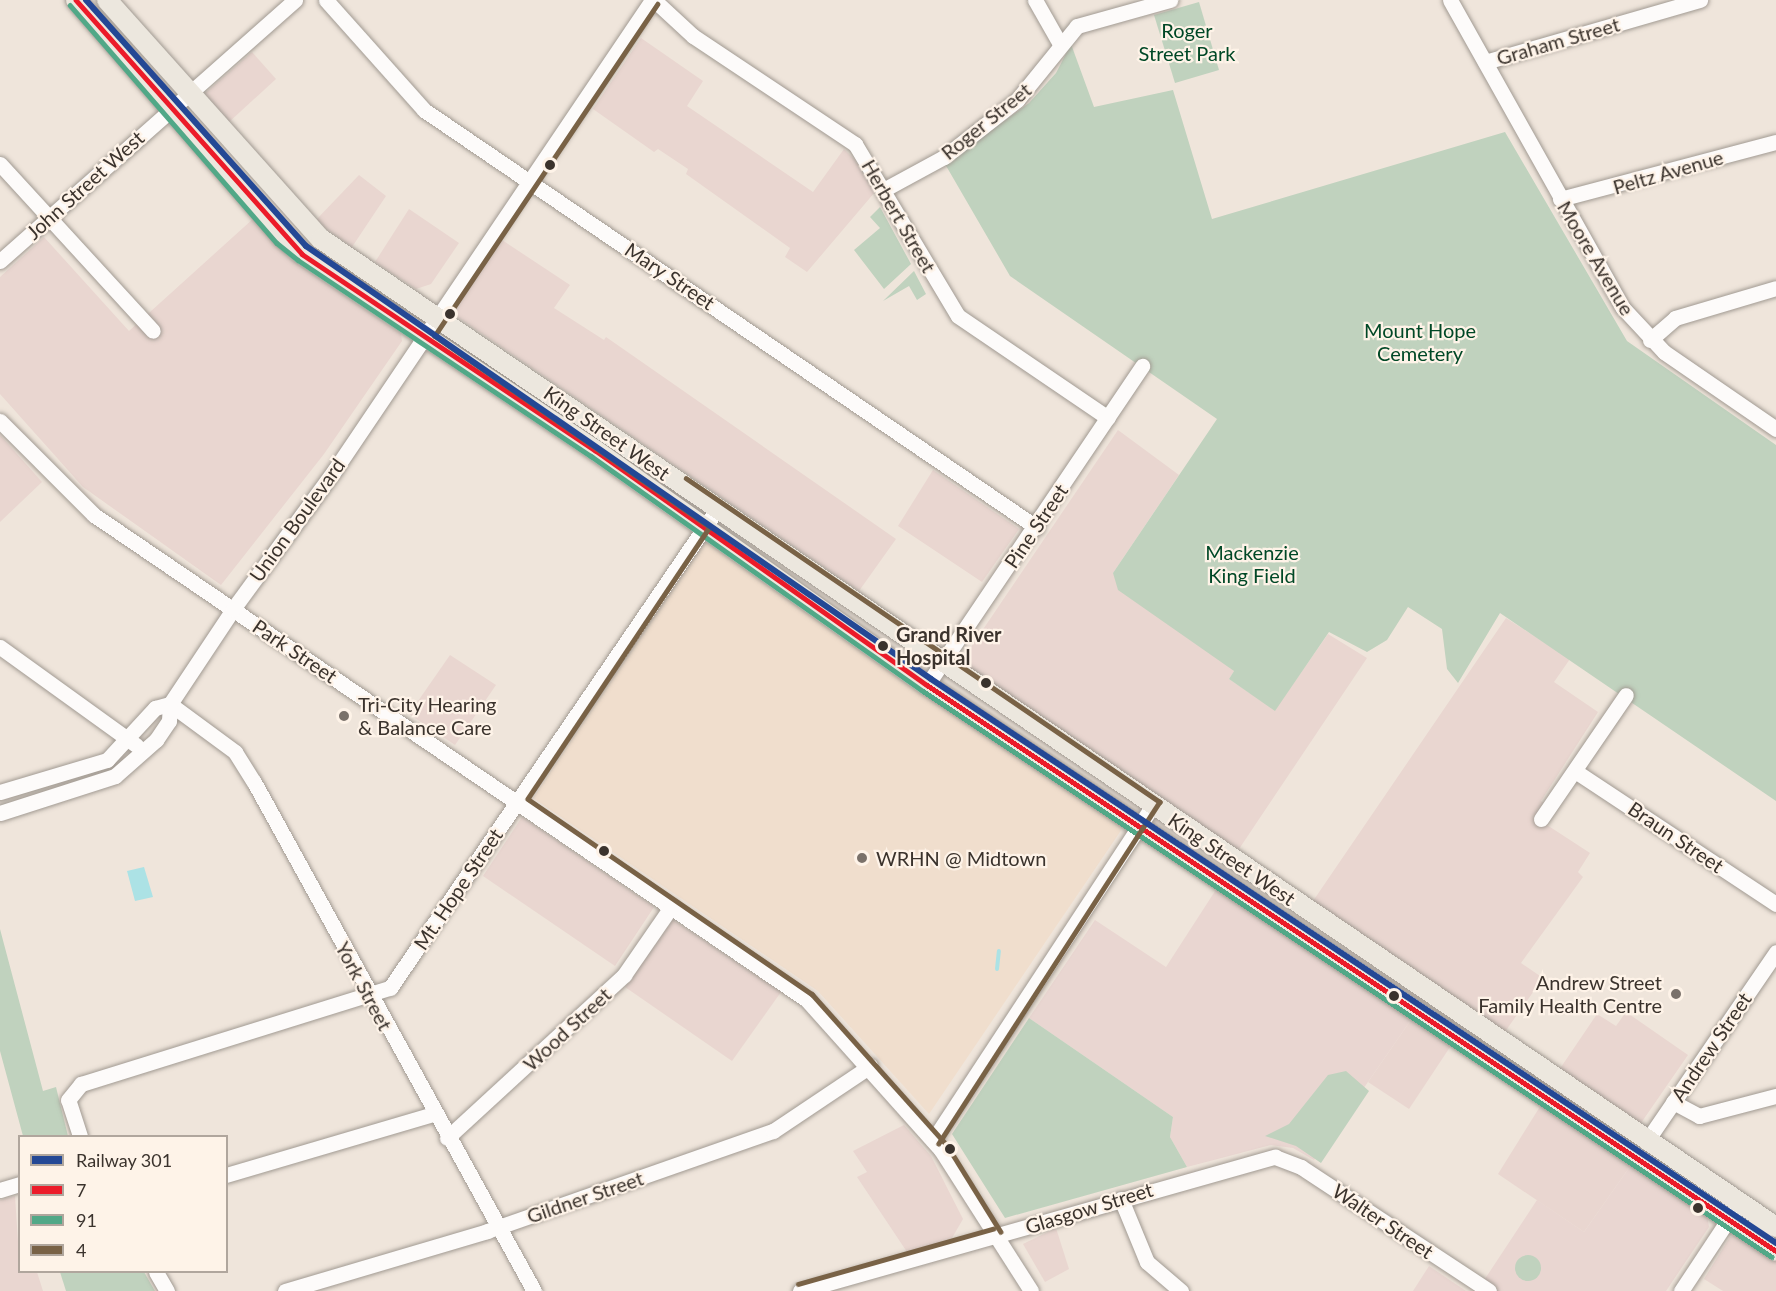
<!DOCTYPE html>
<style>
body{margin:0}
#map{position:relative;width:1776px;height:1291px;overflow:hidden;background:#efe5db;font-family:Lato,sans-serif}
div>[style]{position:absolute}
.commercial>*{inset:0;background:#e9d6d0}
.built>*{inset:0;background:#f0decd}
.education>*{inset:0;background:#e9d6d1}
.green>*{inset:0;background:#c0d2be}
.round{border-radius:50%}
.water>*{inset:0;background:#ace2e5}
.stream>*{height:4px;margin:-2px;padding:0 2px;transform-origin:2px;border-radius:2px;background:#ace2e5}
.roads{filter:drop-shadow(0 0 2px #a19a92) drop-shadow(0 0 2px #a19a92)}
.minor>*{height:15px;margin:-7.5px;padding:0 7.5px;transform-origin:7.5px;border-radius:7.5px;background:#fdfbfa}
.major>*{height:20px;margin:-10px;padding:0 10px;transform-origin:10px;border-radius:10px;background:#ece7de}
.bus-1>*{height:4.5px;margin:-2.25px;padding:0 2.25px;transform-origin:2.25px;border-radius:2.25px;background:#ec1b29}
.bus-2>*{height:4.5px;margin:-2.25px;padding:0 2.25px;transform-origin:2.25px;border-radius:2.25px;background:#51a887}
.bus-3>*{height:4.5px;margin:-2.25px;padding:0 2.25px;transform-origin:2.25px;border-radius:2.25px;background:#796246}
.rail-1>*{height:6px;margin:-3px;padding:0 3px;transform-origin:3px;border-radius:3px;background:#244895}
.dots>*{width:16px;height:16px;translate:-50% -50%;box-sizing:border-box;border:3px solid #fef3e8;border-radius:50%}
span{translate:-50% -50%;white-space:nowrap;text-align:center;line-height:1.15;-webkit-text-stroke:4.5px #fef3e8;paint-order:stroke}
.park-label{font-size:20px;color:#004826}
.street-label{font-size:20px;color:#3b332d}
.stop-label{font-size:20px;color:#3b332d;font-weight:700}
.left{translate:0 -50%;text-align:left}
.poi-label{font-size:20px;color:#3b332d}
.right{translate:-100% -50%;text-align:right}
.legend{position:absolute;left:18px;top:1135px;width:210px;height:138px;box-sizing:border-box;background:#fef3e8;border:2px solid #b0a69d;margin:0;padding:8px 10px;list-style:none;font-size:18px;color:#3b332d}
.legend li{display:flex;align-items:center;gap:12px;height:30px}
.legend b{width:30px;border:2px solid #b0a69d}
</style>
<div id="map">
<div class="commercial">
<div style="clip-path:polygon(641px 38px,703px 81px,687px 106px,813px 192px,844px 149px,854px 159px,875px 192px,807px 272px,785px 257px,790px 248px,686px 174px,688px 169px,658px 149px,654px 152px,593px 109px)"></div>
<div style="clip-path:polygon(252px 52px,276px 79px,228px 123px,203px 95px)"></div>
<div style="clip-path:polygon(359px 175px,386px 196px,352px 247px,315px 221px)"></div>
<div style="clip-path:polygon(409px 209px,459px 243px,431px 284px,416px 289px,375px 262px)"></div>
<div style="clip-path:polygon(254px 218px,289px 258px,401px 334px,402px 341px,324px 454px,221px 585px,83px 487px,0 394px,0 277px,44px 237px,129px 331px)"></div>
<div style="clip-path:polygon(502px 240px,570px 285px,554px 308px,604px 340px,606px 337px,896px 539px,859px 591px,456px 316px,455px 310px)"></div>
<div style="clip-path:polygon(1118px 430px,1179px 475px,1113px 573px,1234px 671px,1229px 679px,1275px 710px,1328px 634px,1367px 658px,1237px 852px,966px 665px,965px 656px)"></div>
<div style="clip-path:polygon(0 435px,42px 482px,0 522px)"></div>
<div style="clip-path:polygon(933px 470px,1019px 529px,982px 582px,898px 526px)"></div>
<div style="clip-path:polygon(1506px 618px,1570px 659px,1554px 682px,1598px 712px,1541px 801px,1556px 811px,1547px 825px,1590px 853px,1578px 872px,1583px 877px,1521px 963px,1543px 978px,1502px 1036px,1311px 904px)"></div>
<div style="clip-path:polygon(450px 655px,496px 685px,455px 745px,409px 714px)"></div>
<div style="clip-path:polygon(522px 817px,654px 907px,615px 966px,483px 876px)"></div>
<div style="clip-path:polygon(673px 920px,781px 992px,732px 1061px,625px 987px)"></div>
<div style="clip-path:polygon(1626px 1012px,1688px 1055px,1639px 1126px,1557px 1073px,1597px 1014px,1616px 1026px)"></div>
<div style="clip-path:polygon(1415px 1014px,1454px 1041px,1409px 1109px,1368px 1082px)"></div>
<div style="clip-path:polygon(1541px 1105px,1631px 1165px,1584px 1232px,1498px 1174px)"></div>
<div style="clip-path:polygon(904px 1125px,931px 1156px,963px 1219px,952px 1238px,907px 1252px,857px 1177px,867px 1172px,853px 1151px)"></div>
<div style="clip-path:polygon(15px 1196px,20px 1272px,37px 1272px,43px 1291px,0 1291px,0 1200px)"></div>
<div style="clip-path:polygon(1056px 1228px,1069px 1269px,1045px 1282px,1023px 1244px)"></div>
<div style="clip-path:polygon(1738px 1235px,1776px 1260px,1776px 1291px,1723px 1291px,1704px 1279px,1730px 1237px)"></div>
</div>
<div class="built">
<div style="clip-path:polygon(709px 533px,1126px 823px,929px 1114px,818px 991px,533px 798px)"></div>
</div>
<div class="education">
<div style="clip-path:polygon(1219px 885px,1415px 1014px,1314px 1160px,1293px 1148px,1271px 1145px,1187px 1167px,1170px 1137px,1173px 1117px,1029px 1018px,1095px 920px,1166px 967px)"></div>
<div style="clip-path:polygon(1631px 1165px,1707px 1215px,1709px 1227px,1666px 1291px,1477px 1291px,1537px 1200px,1584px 1232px)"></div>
<div style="clip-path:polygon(1429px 1266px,1466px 1291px,1413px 1291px)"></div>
</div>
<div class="green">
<div style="clip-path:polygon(1199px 2px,1219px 70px,1175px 83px,1154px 15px)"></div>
<div style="clip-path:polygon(1071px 44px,1094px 107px,1173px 90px,1212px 219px,1505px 132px,1627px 341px,1776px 445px,1776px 801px,1500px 613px,1458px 683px,1447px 669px,1442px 629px,1408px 607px,1387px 640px,1367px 652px,1329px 632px,1275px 711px,1229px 679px,1234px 671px,1118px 590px,1113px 573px,1217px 419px,1010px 276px,945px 164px,1029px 103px,1056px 73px)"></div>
<div style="clip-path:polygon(880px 207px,911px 264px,884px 289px,854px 250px,880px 228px,870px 217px)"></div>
<div style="clip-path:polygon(914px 271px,926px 294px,917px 300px,909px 286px,883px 301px)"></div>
<div style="clip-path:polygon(0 929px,43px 1091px,56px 1087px,68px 1136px,23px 1136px,0 1051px)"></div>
<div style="clip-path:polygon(1029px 1018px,1173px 1117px,1170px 1137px,1187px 1167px,1005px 1218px,952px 1134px)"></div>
<div style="clip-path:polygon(1346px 1071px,1369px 1091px,1321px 1163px,1296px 1146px,1265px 1136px,1289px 1124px,1328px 1075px)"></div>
<div class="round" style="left:1515px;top:1255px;width:26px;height:26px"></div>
<div style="clip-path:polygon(60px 1272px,144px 1272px,155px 1291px,66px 1291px)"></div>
</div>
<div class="water">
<div style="clip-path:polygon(144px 867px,153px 897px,135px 901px,127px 871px)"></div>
</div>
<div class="stream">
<div style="left:997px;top:969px;width:18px;rotate:-84deg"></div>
</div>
<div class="roads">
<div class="minor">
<div style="left:326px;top:0;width:147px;rotate:48.3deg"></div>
<div style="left:424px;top:110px;width:741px;rotate:34.27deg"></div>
<div style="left:654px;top:0;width:53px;rotate:42.7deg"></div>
<div style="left:693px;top:36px;width:195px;rotate:33.7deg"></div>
<div style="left:855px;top:144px;width:200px;rotate:59.1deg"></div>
<div style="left:958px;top:316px;width:181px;rotate:34.2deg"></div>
<div style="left:1035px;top:0;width:51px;rotate:60.4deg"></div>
<div style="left:1450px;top:0;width:353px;rotate:60.7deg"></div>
<div style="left:1623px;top:308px;width:60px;rotate:47deg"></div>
<div style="left:1664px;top:352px;width:136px;rotate:34.5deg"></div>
<div style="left:1485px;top:62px;width:224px;rotate:-16.1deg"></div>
<div style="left:0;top:164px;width:226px;rotate:47.5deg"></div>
<div style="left:885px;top:189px;width:67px;rotate:-28.5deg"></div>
<div style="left:944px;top:157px;width:93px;rotate:-38deg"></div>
<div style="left:1017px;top:100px;width:95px;rotate:-51deg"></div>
<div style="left:1077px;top:26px;width:97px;rotate:-15.6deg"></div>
<div style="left:1560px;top:199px;width:223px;rotate:-14.8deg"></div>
<div style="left:0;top:261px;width:394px;rotate:-41.5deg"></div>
<div style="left:1650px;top:340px;width:33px;rotate:-41deg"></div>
<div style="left:1675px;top:318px;width:105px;rotate:-16.5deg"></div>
<div style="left:0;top:421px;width:133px;rotate:45deg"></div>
<div style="left:94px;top:515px;width:862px;rotate:34.22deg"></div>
<div style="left:807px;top:1000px;width:201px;rotate:48.2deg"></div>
<div style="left:941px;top:1150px;width:167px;rotate:57.4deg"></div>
<div style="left:0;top:647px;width:168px;rotate:35.8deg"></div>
<div style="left:927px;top:685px;width:385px;rotate:-56deg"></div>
<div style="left:170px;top:704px;width:81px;rotate:36.4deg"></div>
<div style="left:235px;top:752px;width:36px;rotate:58deg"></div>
<div style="left:254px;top:782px;width:581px;rotate:61.18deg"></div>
<div style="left:1575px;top:771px;width:241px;rotate:33.5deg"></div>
<div style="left:0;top:792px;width:112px;rotate:-16.7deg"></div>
<div style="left:107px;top:760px;width:71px;rotate:-47.3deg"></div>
<div style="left:155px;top:708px;width:16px;rotate:-15deg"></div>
<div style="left:0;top:813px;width:121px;rotate:-17.8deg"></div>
<div style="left:115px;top:776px;width:55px;rotate:-41.3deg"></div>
<div style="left:156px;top:740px;width:23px;rotate:-56deg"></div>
<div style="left:169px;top:721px;width:17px;rotate:-87deg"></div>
<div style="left:170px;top:704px;width:114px;rotate:-56.4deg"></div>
<div style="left:233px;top:609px;width:171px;rotate:-53.8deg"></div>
<div style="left:334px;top:471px;width:568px;rotate:-55.97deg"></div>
<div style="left:1541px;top:819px;width:150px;rotate:-55.6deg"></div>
<div style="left:1673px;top:1102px;width:30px;rotate:28deg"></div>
<div style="left:1699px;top:1116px;width:80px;rotate:-14.6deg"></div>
<div style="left:80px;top:1136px;width:38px;rotate:-108deg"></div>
<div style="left:68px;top:1100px;width:21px;rotate:-51deg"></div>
<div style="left:81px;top:1084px;width:324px;rotate:-17.3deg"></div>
<div style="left:390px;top:988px;width:580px;rotate:-55.68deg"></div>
<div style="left:447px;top:1138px;width:241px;rotate:-42.6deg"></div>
<div style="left:624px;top:975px;width:83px;rotate:-55.3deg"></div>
<div style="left:933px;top:1140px;width:401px;rotate:-56.7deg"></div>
<div style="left:1646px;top:1142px;width:230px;rotate:-55.6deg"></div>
<div style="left:226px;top:1175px;width:216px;rotate:-16.4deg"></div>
<div style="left:0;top:1190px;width:21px;rotate:-17deg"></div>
<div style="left:1121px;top:1199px;width:68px;rotate:67.6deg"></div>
<div style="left:1147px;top:1262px;width:45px;rotate:40.5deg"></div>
<div style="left:156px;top:1272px;width:22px;rotate:60deg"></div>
<div style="left:285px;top:1291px;width:211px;rotate:-16.5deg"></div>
<div style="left:487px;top:1231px;width:303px;rotate:-19.3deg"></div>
<div style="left:773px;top:1131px;width:117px;rotate:-33.8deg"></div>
<div style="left:800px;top:1291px;width:494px;rotate:-15.8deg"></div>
<div style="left:1275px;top:1157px;width:28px;rotate:21deg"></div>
<div style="left:1301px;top:1167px;width:225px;rotate:33.4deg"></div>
<div style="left:1681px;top:1291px;width:96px;rotate:-56.5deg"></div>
</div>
<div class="major">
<div style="left:76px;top:0;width:315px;rotate:49deg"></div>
<div style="left:283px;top:238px;width:25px;rotate:40deg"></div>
<div style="left:302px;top:254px;width:353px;rotate:33.8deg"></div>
<div style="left:595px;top:450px;width:407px;rotate:35.3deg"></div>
<div style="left:927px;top:685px;width:1020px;rotate:33.69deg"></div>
<div style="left:107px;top:0;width:321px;rotate:48.2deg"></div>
<div style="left:321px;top:239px;width:1759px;rotate:34.18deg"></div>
</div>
</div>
<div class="bus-1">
<div style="left:76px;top:0;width:340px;rotate:48.3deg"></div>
<div style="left:302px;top:254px;width:353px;rotate:33.8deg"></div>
<div style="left:595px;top:450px;width:407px;rotate:35.3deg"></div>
<div style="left:927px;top:685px;width:1020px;rotate:33.69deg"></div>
</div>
<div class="bus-2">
<div style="left:70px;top:5px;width:315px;rotate:49deg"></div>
<div style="left:277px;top:243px;width:27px;rotate:39deg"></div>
<div style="left:298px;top:260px;width:353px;rotate:33.8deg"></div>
<div style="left:591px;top:456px;width:407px;rotate:35.3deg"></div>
<div style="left:923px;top:691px;width:1020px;rotate:33.69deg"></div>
</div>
<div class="bus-3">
<div style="left:658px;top:4px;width:400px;rotate:123.9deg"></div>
<div style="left:435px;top:336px;width:335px;rotate:34.8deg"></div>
<div style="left:710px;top:527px;width:327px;rotate:123.8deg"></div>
<div style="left:528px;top:799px;width:345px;rotate:34.5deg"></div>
<div style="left:812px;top:994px;width:203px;rotate:48.2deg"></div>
<div style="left:947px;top:1145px;width:102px;rotate:58.2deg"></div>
<div style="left:686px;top:478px;width:574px;rotate:34.35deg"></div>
<div style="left:1160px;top:802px;width:407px;rotate:122.9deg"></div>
<div style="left:798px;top:1284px;width:203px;rotate:-15.8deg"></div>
</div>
<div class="rail-1">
<div style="left:86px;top:0;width:330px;rotate:48.2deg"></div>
<div style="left:306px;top:246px;width:760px;rotate:34.71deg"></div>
<div style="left:931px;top:679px;width:1016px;rotate:33.72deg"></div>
</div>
<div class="dots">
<div style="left:550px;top:165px;background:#3b332d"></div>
<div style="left:450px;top:314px;background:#3b332d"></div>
<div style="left:883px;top:646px;background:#3b332d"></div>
<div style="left:986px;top:683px;background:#3b332d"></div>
<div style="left:344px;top:716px;background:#7a716a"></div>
<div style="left:604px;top:851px;background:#3b332d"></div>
<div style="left:862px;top:858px;background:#7a716a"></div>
<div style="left:1676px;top:994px;background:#7a716a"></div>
<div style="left:1394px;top:996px;background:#3b332d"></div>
<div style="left:950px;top:1149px;background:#3b332d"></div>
<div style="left:1698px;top:1208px;background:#3b332d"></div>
</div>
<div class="park-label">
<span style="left:1187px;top:42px">Roger<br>Street Park</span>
<span style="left:1420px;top:342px">Mount Hope<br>Cemetery</span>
<span style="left:1252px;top:564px">Mackenzie<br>King Field</span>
</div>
<div class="street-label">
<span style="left:1558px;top:41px;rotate:-16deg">Graham Street</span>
<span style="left:986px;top:121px;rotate:-39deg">Roger Street</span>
<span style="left:1668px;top:172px;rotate:-16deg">Peltz Avenue</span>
<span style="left:85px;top:185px;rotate:-42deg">John Street West</span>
<span style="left:899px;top:216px;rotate:60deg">Herbert Street</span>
<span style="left:1596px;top:258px;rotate:59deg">Moore Avenue</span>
<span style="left:670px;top:276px;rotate:34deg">Mary Street</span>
<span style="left:607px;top:433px;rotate:35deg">King Street West</span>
<span style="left:297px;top:520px;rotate:-54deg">Union Boulevard</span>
<span style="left:1036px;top:526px;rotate:-56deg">Pine Street</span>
<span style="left:295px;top:651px;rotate:34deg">Park Street</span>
<span style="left:1676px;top:837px;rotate:34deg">Braun Street</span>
<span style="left:1232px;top:859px;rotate:34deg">King Street West</span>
<span style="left:458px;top:889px;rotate:-56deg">Mt. Hope Street</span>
<span style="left:364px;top:986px;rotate:62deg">York Street</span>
<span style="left:567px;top:1029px;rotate:-43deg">Wood Street</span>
<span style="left:1711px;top:1047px;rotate:-56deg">Andrew Street</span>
<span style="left:585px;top:1197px;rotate:-19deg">Gildner Street</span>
<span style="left:1089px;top:1208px;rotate:-17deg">Glasgow Street</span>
<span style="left:1383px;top:1221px;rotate:34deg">Walter Street</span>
</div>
<div class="stop-label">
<span class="left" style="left:896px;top:646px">Grand River<br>Hospital</span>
</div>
<div class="poi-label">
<span class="left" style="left:358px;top:716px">Tri-City Hearing<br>&amp; Balance Care</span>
<span class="left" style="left:876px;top:858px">WRHN @ Midtown</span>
<span class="right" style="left:1662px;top:994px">Andrew Street<br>Family Health Centre</span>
</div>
<ul class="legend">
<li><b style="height:8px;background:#244895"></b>Railway 301</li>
<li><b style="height:8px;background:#ec1b29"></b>7</li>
<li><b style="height:8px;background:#51a887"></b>91</li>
<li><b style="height:8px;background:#796246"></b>4</li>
</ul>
</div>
